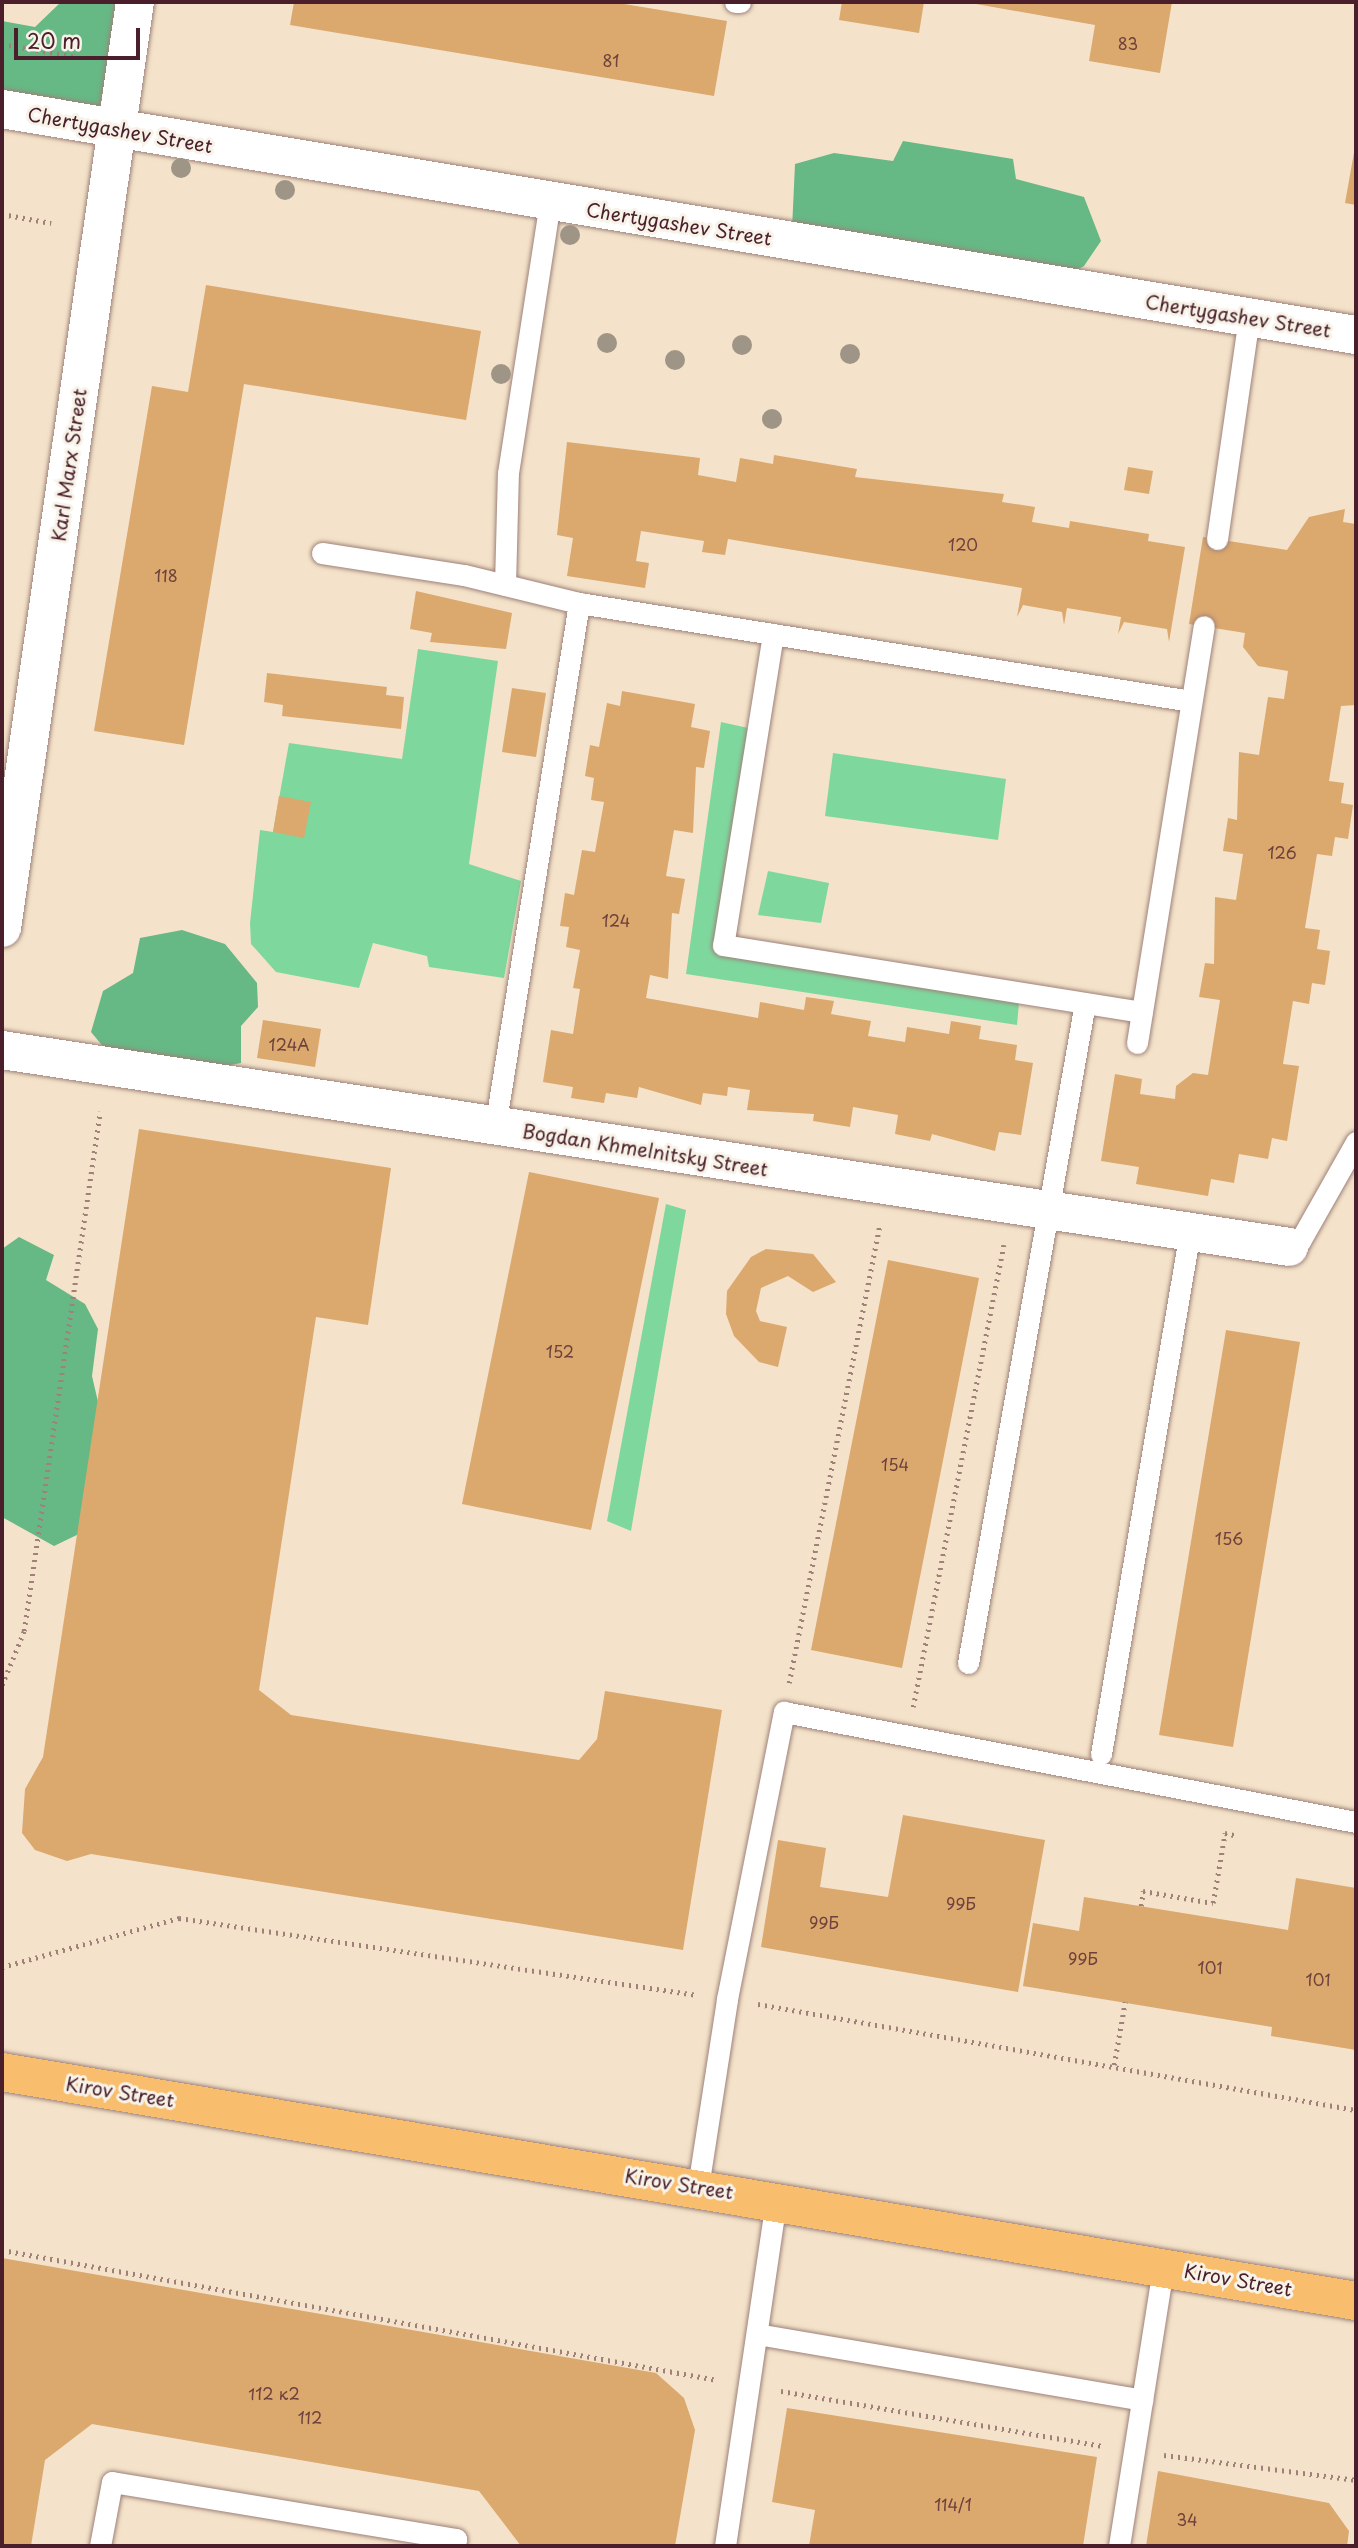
<!DOCTYPE html>
<meta charset="utf-8">
<style>
body{margin:0}
#map{position:relative;width:1358px;height:2548px;overflow:hidden;background:#f4e3ca;font-family:"Playpen Sans",sans-serif}
div>[style]{position:absolute}
.green>*{inset:0;background:#7ed89e}
.forest>*{inset:0;background:#66b885}
.building>*{inset:0;background:#dba86e}
.path>*{height:4.5px;margin-top:-2.25px;transform-origin:0;background:repeating-linear-gradient(90deg,#9f817a 0 2px,transparent 0 7px)}
.roads{filter:drop-shadow(0 0 2px #9f817a) drop-shadow(0 0 2px #9f817a)}
.lane>*{height:21px;margin:-10.5px;padding:0 10.5px;transform-origin:10.5px;border-radius:10.5px;background:#fff}
.street>*{height:38px;margin:-19px;padding:0 19px;transform-origin:19px;border-radius:19px;background:#fff}
.primary>*{height:38px;margin:-19px;padding:0 19px;transform-origin:19px;border-radius:19px;background:#f9be6d}
.trees>*{width:20px;height:20px;margin:-10px;border-radius:50%;background:#9f9586}
span{translate:-50% -50%;white-space:nowrap;text-align:center;line-height:1.15;-webkit-text-stroke:6px #f7f3e8;paint-order:stroke}
.number-label{font-size:16px;color:#6e413c}
.number-label span{-webkit-text-stroke-width:0}
.street-label{font-size:19px;color:#4a1f2b}
.frame{position:absolute;inset:0;border:4px solid #4a1f2b;pointer-events:none}
.scale{position:absolute;left:14px;top:28px;width:126px;height:32px;box-sizing:border-box;border:4px solid #4a1f2b;border-top:0;padding-left:9px;font-size:21px;line-height:24px;white-space:nowrap;color:#4a1f2b;-webkit-text-stroke:5px #f7f3e8;paint-order:stroke}
</style>
<div id="map">
<div class="green">
<div style="clip-path:polygon(418px 649px,498px 661px,469px 864px,521px 881px,504px 978px,429px 967px,427px 956px,373px 943px,359px 988px,276px 972px,251px 944px,250px 923px,260px 830px,273px 832px,289px 743px,402px 759px)"></div>
<div style="clip-path:polygon(721px 722px,757px 730px,723px 945px,1020px 992px,1017px 1025px,686px 974px)"></div>
<div style="clip-path:polygon(833px 753px,1006px 779px,998px 840px,825px 816px)"></div>
<div style="clip-path:polygon(768px 871px,829px 883px,821px 923px,758px 915px)"></div>
<div style="clip-path:polygon(666px 1204px,686px 1210px,631px 1531px,607px 1521px)"></div>
</div>
<div class="forest">
<div style="clip-path:polygon(61px 2px,119px 2px,100px 107px,2px 102px,2px 21px,35px 27px)"></div>
<div style="clip-path:polygon(903px 141px,1013px 159px,1016px 179px,1084px 197px,1101px 241px,1084px 266px,1045px 288px,792px 229px,795px 164px,834px 153px,893px 161px)"></div>
<div style="clip-path:polygon(182px 930px,225px 944px,257px 983px,258px 1007px,241px 1026px,241px 1063px,200px 1071px,106px 1050px,91px 1032px,103px 991px,133px 973px,140px 938px)"></div>
<div style="clip-path:polygon(19px 1237px,54px 1255px,46px 1280px,85px 1304px,98px 1329px,92px 1376px,102px 1419px,83px 1532px,54px 1546px,2px 1517px,2px 1249px)"></div>
</div>
<div class="building">
<div style="clip-path:polygon(294px 2px,612px 2px,727px 21px,714px 96px,290px 25px)"></div>
<div style="clip-path:polygon(842px 2px,924px 2px,919px 33px,839px 20px)"></div>
<div style="clip-path:polygon(965px 2px,1172px 2px,1160px 73px,1089px 61px,1095px 25px)"></div>
<div style="clip-path:polygon(1355px 147px,1356px 147px,1356px 205px,1345px 203px)"></div>
<div style="clip-path:polygon(206px 285px,481px 331px,466px 420px,244px 384px,184px 745px,94px 731px,152px 386px,188px 392px)"></div>
<div style="clip-path:polygon(567px 442px,700px 458px,698px 475px,736px 482px,740px 458px,773px 464px,774px 455px,857px 469px,855px 477px,1004px 494px,1002px 502px,1035px 507px,1032px 522px,1069px 528px,1070px 521px,1149px 534px,1148px 541px,1185px 547px,1169px 642px,1167px 629px,1124px 622px,1118px 634px,1121px 617px,1067px 608px,1064px 625px,1062px 612px,1023px 605px,1017px 617px,1022px 588px,728px 539px,725px 555px,702px 552px,704px 541px,641px 531px,636px 561px,649px 563px,645px 588px,567px 576px,573px 538px,557px 535px)"></div>
<div style="clip-path:polygon(1128px 467px,1153px 471px,1149px 494px,1124px 490px)"></div>
<div style="clip-path:polygon(1345px 509px,1343px 522px,1356px 524px,1356px 705px,1341px 706px,1329px 781px,1344px 783px,1341px 803px,1353px 805px,1348px 839px,1335px 837px,1332px 856px,1317px 854px,1305px 928px,1320px 930px,1317px 949px,1330px 951px,1325px 985px,1312px 983px,1309px 1004px,1293px 1001px,1283px 1064px,1299px 1066px,1287px 1141px,1272px 1138px,1268px 1159px,1239px 1154px,1234px 1183px,1211px 1179px,1208px 1196px,1136px 1184px,1139px 1167px,1101px 1161px,1115px 1074px,1142px 1079px,1140px 1094px,1175px 1099px,1176px 1086px,1193px 1073px,1208px 1075px,1220px 1000px,1199px 997px,1205px 963px,1214px 964px,1215px 897px,1236px 900px,1243px 854px,1223px 851px,1228px 818px,1237px 820px,1239px 752px,1259px 755px,1268px 697px,1284px 699px,1288px 671px,1258px 666px,1243px 647px,1245px 633px,1189px 624px,1203px 537px,1287px 550px,1309px 517px)"></div>
<div style="clip-path:polygon(416px 591px,512px 613px,506px 649px,430px 642px,432px 633px,410px 629px)"></div>
<div style="clip-path:polygon(267px 673px,387px 687px,386px 695px,404px 697px,401px 729px,282px 716px,283px 705px,264px 702px)"></div>
<div style="clip-path:polygon(512px 688px,546px 693px,536px 757px,502px 752px)"></div>
<div style="clip-path:polygon(622px 691px,695px 704px,691px 727px,710px 731px,704px 768px,696px 767px,693px 833px,674px 830px,666px 876px,685px 879px,679px 914px,672px 913px,668px 979px,650px 975px,646px 998px,758px 1018px,760px 1002px,804px 1010px,806px 997px,834px 1001px,831px 1014px,871px 1021px,868px 1036px,905px 1042px,907px 1027px,949px 1034px,951px 1021px,981px 1026px,979px 1039px,1017px 1045px,1015px 1060px,1033px 1063px,1021px 1135px,999px 1132px,995px 1151px,932px 1134px,930px 1141px,895px 1134px,898px 1115px,853px 1107px,850px 1127px,813px 1121px,814px 1114px,747px 1110px,750px 1090px,728px 1087px,727px 1096px,703px 1093px,701px 1105px,639px 1087px,637px 1098px,606px 1093px,604px 1103px,571px 1098px,573px 1087px,543px 1082px,551px 1030px,573px 1034px,580px 989px,573px 988px,580px 950px,566px 947px,569px 927px,560px 926px,565px 893px,574px 895px,582px 850px,595px 852px,604px 802px,591px 800px,594px 778px,585px 776px,590px 745px,599px 747px,607px 703px,620px 706px)"></div>
<div style="clip-path:polygon(279px 796px,311px 802px,304px 838px,273px 832px)"></div>
<div style="clip-path:polygon(263px 1020px,321px 1029px,315px 1067px,257px 1058px)"></div>
<div style="clip-path:polygon(139px 1129px,391px 1168px,368px 1325px,316px 1317px,259px 1690px,291px 1715px,579px 1760px,597px 1739px,605px 1691px,722px 1710px,683px 1950px,91px 1854px,67px 1861px,35px 1850px,22px 1833px,25px 1789px,43px 1757px)"></div>
<div style="clip-path:polygon(529px 1172px,659px 1198px,591px 1530px,462px 1504px)"></div>
<div style="clip-path:polygon(766px 1249px,813px 1254px,836px 1282px,813px 1292px,788px 1276px,761px 1288px,756px 1311px,760px 1321px,787px 1327px,778px 1367px,759px 1362px,734px 1336px,726px 1314px,727px 1291px,751px 1257px)"></div>
<div style="clip-path:polygon(888px 1260px,979px 1278px,902px 1668px,811px 1650px)"></div>
<div style="clip-path:polygon(1226px 1330px,1300px 1342px,1233px 1747px,1159px 1735px)"></div>
<div style="clip-path:polygon(903px 1815px,1045px 1840px,1018px 1992px,761px 1947px,778px 1840px,826px 1848px,820px 1887px,888px 1897px)"></div>
<div style="clip-path:polygon(1296px 1878px,1356px 1888px,1356px 2050px,1271px 2036px,1272px 2027px,1023px 1986px,1033px 1923px,1079px 1931px,1084px 1897px,1288px 1930px)"></div>
<div style="clip-path:polygon(2px 2258px,656px 2373px,684px 2398px,695px 2430px,675px 2546px,521px 2546px,479px 2491px,92px 2424px,45px 2460px,31px 2546px,2px 2546px)"></div>
<div style="clip-path:polygon(787px 2408px,1097px 2457px,1083px 2546px,809px 2546px,815px 2510px,772px 2502px)"></div>
<div style="clip-path:polygon(1158px 2471px,1329px 2503px,1349px 2531px,1347px 2546px,1146px 2546px)"></div>
</div>
<div class="path">
<div style="left:2px;top:44px;width:77px;rotate:9.7deg"></div>
<div style="left:2px;top:214px;width:50px;rotate:10.4deg"></div>
<div style="left:789px;top:1683px;width:468px;rotate:-78.8deg"></div>
<div style="left:2px;top:1685px;width:58px;rotate:-67.8deg"></div>
<div style="left:24px;top:1631px;width:525px;rotate:-81.67deg"></div>
<div style="left:913px;top:1707px;width:471px;rotate:-78.9deg"></div>
<div style="left:1141px;top:1906px;width:15px;rotate:-82deg"></div>
<div style="left:1143px;top:1891px;width:71px;rotate:9.7deg"></div>
<div style="left:1213px;top:1903px;width:71px;rotate:-80.3deg"></div>
<div style="left:1225px;top:1833px;width:13px;rotate:13deg"></div>
<div style="left:2px;top:1967px;width:184px;rotate:-15.5deg"></div>
<div style="left:179px;top:1918px;width:524px;rotate:8.46deg"></div>
<div style="left:758px;top:2004px;width:607px;rotate:10.05deg"></div>
<div style="left:1114px;top:2065px;width:64px;rotate:-80.1deg"></div>
<div style="left:2px;top:2250px;width:727px;rotate:10.3deg"></div>
<div style="left:781px;top:2391px;width:328px;rotate:9.7deg"></div>
<div style="left:1164px;top:2455px;width:194px;rotate:7.4deg"></div>
</div>
<div class="roads">
<div class="lane">
<div style="left:735px;top:2px;width:5px"></div>
<div style="left:1217px;top:539px;width:223px;rotate:-81.8deg"></div>
<div style="left:322px;top:553px;width:144px;rotate:8.8deg"></div>
<div style="left:464px;top:575px;width:118px;rotate:13.7deg"></div>
<div style="left:579px;top:603px;width:620px;rotate:9.1deg"></div>
<div style="left:505px;top:585px;width:112px;rotate:-88.5deg"></div>
<div style="left:508px;top:473px;width:274px;rotate:-81.2deg"></div>
<div style="left:773px;top:634px;width:315px;rotate:99.1deg"></div>
<div style="left:723px;top:945px;width:424px;rotate:9.1deg"></div>
<div style="left:1137px;top:1043px;width:422px;rotate:-80.9deg"></div>
<div style="left:495px;top:1127px;width:531px;rotate:-80.89deg"></div>
<div style="left:1289px;top:1247px;width:13px;rotate:-29deg"></div>
<div style="left:1300px;top:1241px;width:114px;rotate:-60.5deg"></div>
<div style="left:968px;top:1663px;width:670px;rotate:-79.95deg"></div>
<div style="left:1101px;top:1754px;width:531px;rotate:-80.34deg"></div>
<div style="left:698px;top:2187px;width:190px;rotate:-81.2deg"></div>
<div style="left:727px;top:1999px;width:293px;rotate:-78.8deg"></div>
<div style="left:784px;top:1712px;width:582px;rotate:10.89deg"></div>
<div style="left:757px;top:2334px;width:391px;rotate:9.7deg"></div>
<div style="left:100px;top:2546px;width:65px;rotate:-79.4deg"></div>
<div style="left:112px;top:2482px;width:349px;rotate:9.4deg"></div>
<div style="left:456px;top:2539px;width:7px;rotate:106deg"></div>
<div style="left:725px;top:2546px;width:350px;rotate:-81.6deg"></div>
<div style="left:1119px;top:2546px;width:282px;rotate:-81deg"></div>
</div>
<div class="street">
<div style="left:2px;top:109px;width:1373px;rotate:9.48deg"></div>
<div style="left:2px;top:928px;width:936px;rotate:-81.83deg"></div>
<div style="left:2px;top:1050px;width:1302px;rotate:8.7deg"></div>
</div>
<div class="primary">
<div style="left:2px;top:2072px;width:1373px;rotate:9.6deg"></div>
</div>
</div>
<div class="trees">
<div style="left:181px;top:168px"></div>
<div style="left:285px;top:190px"></div>
<div style="left:570px;top:235px"></div>
<div style="left:607px;top:343px"></div>
<div style="left:742px;top:345px"></div>
<div style="left:850px;top:354px"></div>
<div style="left:675px;top:360px"></div>
<div style="left:501px;top:374px"></div>
<div style="left:772px;top:419px"></div>
</div>
<div class="number-label">
<span style="left:1128px;top:43px">83</span>
<span style="left:611px;top:60px">81</span>
<span style="left:963px;top:544px">120</span>
<span style="left:166px;top:575px">118</span>
<span style="left:1282px;top:852px">126</span>
<span style="left:616px;top:920px">124</span>
<span style="left:289px;top:1044px">124А</span>
<span style="left:560px;top:1351px">152</span>
<span style="left:895px;top:1464px">154</span>
<span style="left:1229px;top:1538px">156</span>
<span style="left:961px;top:1903px">99Б</span>
<span style="left:824px;top:1922px">99Б</span>
<span style="left:1083px;top:1958px">99Б</span>
<span style="left:1210px;top:1967px">101</span>
<span style="left:1318px;top:1979px">101</span>
<span style="left:274px;top:2393px">112 к2</span>
<span style="left:310px;top:2417px">112</span>
<span style="left:953px;top:2504px">114/1</span>
<span style="left:1187px;top:2519px">34</span>
</div>
<div class="street-label">
<span style="left:120px;top:130px;rotate:10deg">Chertygashev Street</span>
<span style="left:679px;top:224px;rotate:9deg">Chertygashev Street</span>
<span style="left:1238px;top:316px;rotate:9deg">Chertygashev Street</span>
<span style="left:69px;top:465px;rotate:-82deg">Karl Marx Street</span>
<span style="left:645px;top:1150px;rotate:9deg">Bogdan Khmelnitsky Street</span>
<span style="left:120px;top:2092px;rotate:9deg">Kirov Street</span>
<span style="left:679px;top:2184px;rotate:9deg">Kirov Street</span>
<span style="left:1238px;top:2280px;rotate:10deg">Kirov Street</span>
</div>
<div class="frame"></div>
<div class="scale">20 m</div>
</div>
